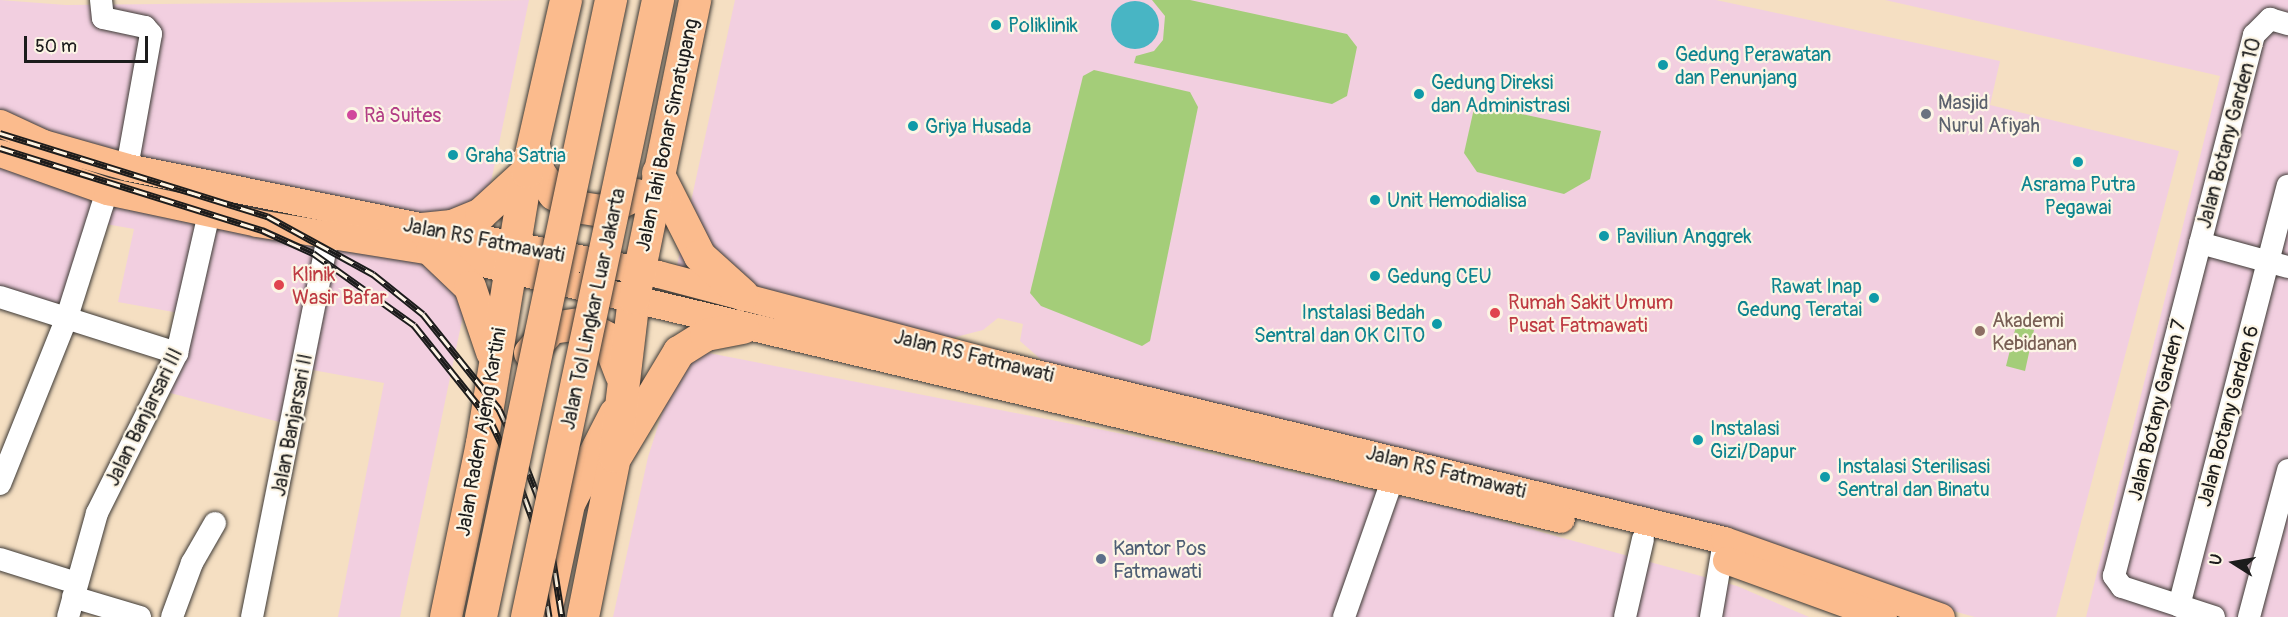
<!DOCTYPE html>
<meta charset="utf-8">
<style>
body{margin:0}
#map{position:relative;width:2288px;height:617px;overflow:hidden;background:#f5dfc2;font-family:Pangolin,sans-serif}
div>[style]{position:absolute}
.built>*{inset:0;background:#f2cfe0}
.green>*{inset:0;background:#a4cd79}
.water>*{inset:0;background:#48b5c4}
.round{border-radius:50%}
.roads{filter:drop-shadow(0 0 2px #3d3935) drop-shadow(0 0 2px #3d3935)}
.minor>*{height:22px;margin:-11px;padding:0 11px;transform-origin:11px;border-radius:11px;background:#fff}
.major>*{height:27px;margin:-13.5px;padding:0 13.5px;transform-origin:13.5px;border-radius:13.5px;background:#fbbb8d}
.highway>*{height:32px;margin:-16px;padding:0 16px;transform-origin:16px;border-radius:16px;background:#fbbb8d}
.rail>*{height:7px;margin-top:-3.5px;transform-origin:0;background:repeating-linear-gradient(90deg,#fcf5e5 0 14px,#1c1c1c 0 28px);box-sizing:border-box;border-block:2px solid #1c1c1c}
.bridges{filter:drop-shadow(0 0 2px #3d3935) drop-shadow(0 0 2px #3d3935)}
.highway-bridge>*{height:32px;margin:-16px;padding:0 16px;transform-origin:16px;border-radius:16px;background:#fbbb8d}
.dots>*{width:16px;height:16px;translate:-50% -50%;box-sizing:border-box;border:3px solid #fcf5e5;border-radius:50%}
span{translate:-50% -50%;white-space:nowrap;text-align:center;line-height:1.15;-webkit-text-stroke:4.5px #fcf5e5;paint-order:stroke}
.culture-label{font-size:20px;color:#0d838f}
.left{translate:0 -50%;text-align:left}
.right{translate:-100% -50%;text-align:right}
.worship-label{font-size:20px;color:#5b616d}
.hotel-label{font-size:20px;color:#b23c85}
.street-label{font-size:20px;color:#1c1c1c}
.health-label{font-size:20px;color:#be3a42}
.education-label{font-size:20px;color:#785e54}
.service-label{font-size:20px;color:#4e5e75}
.north{position:absolute;left:2204px;top:533px;width:60px;height:60px;-webkit-text-stroke:4px #fcf5e5;paint-order:stroke;rotate:281deg;font-size:16px;font-weight:700;line-height:24px;text-align:center;color:#1c1c1c}
.north::after{content:'';display:block;margin:auto;width:21px;height:27px;background:#1c1c1c;clip-path:polygon(50% 0,100% 100%,50% 72%,0 100%)}
.scale{position:absolute;left:24px;top:36px;width:124px;height:27px;box-sizing:border-box;border:3px solid #1c1c1c;border-top:0;padding-left:8px;font-size:18px;line-height:21px;white-space:nowrap;color:#1c1c1c;-webkit-text-stroke:4px #fcf5e5;paint-order:stroke}
</style>
<div id="map">
<div class="built">
<div style="clip-path:polygon(0 0,66px 5px,529px 0,400px 617px,338px 617px,384px 383px,296px 367px,283px 423px,163px 391px,179px 313px,118px 302px,134px 229px,89px 221px,70px 305px,0 293px)"></div>
<div style="clip-path:polygon(735px 0,1716px 0,2000px 61px,1990px 105px,2179px 151px,2056px 617px,1975px 617px,1045px 363px,1020px 341px,1023px 324px,998px 318px,983px 330px,948px 339px,676px 270px)"></div>
<div style="clip-path:polygon(1885px 0,2288px 0,2288px 617px,2086px 617px,2220px 76px)"></div>
<div style="clip-path:polygon(683px 348px,1128px 435px,1469px 512px,1737px 586px,1809px 617px,613px 617px,648px 457px)"></div>
</div>
<div class="green">
<div style="clip-path:polygon(1152px 0,1190px 0,1347px 34px,1357px 47px,1347px 96px,1332px 104px,1134px 63px,1136px 56px,1154px 51px,1163px 40px,1165px 16px)"></div>
<div style="clip-path:polygon(1094px 70px,1190px 92px,1198px 107px,1150px 341px,1142px 346px,1041px 306px,1030px 293px,1083px 76px)"></div>
<div style="clip-path:polygon(1475px 104px,1601px 131px,1590px 179px,1564px 194px,1477px 172px,1464px 153px)"></div>
<div style="clip-path:polygon(2016px 326px,2034px 330px,2025px 371px,2006px 366px)"></div>
</div>
<div class="water">
<div class="round" style="left:1111px;top:1px;width:48px;height:48px"></div>
</div>
<div class="roads">
<div class="minor">
<div style="left:101px;top:0;width:18px;rotate:84deg"></div>
<div style="left:103px;top:18px;width:43px;rotate:12.1deg"></div>
<div style="left:145px;top:27px;width:9px;rotate:49deg"></div>
<div style="left:151px;top:34px;width:135px;rotate:100.2deg"></div>
<div style="left:2200px;top:243px;width:91px;rotate:15.3deg"></div>
<div style="left:0;top:297px;width:186px;rotate:17.6deg"></div>
<div style="left:0;top:484px;width:180px;rotate:-68.1deg"></div>
<div style="left:67px;top:317px;width:132px;rotate:-72.4deg"></div>
<div style="left:0;top:559px;width:80px;rotate:17.5deg"></div>
<div style="left:73px;top:597px;width:70px;rotate:16.6deg"></div>
<div style="left:2179px;top:606px;width:434px;rotate:-75.5deg"></div>
<div style="left:68px;top:617px;width:108px;rotate:-74.4deg"></div>
<div style="left:97px;top:513px;width:179px;rotate:-63.4deg"></div>
<div style="left:177px;top:353px;width:144px;rotate:-77.1deg"></div>
<div style="left:172px;top:617px;width:58px;rotate:-69.7deg"></div>
<div style="left:192px;top:563px;width:46px;rotate:-60.1deg"></div>
<div style="left:252px;top:617px;width:393px;rotate:-78.7deg"></div>
<div style="left:1344px;top:617px;width:144px;rotate:-70.6deg"></div>
<div style="left:1625px;top:617px;width:80px;rotate:-77deg"></div>
<div style="left:1711px;top:617px;width:76px;rotate:-80.2deg"></div>
<div style="left:2214px;top:617px;width:97px;rotate:-161.9deg"></div>
<div style="left:2122px;top:587px;width:14px;rotate:-126deg"></div>
<div style="left:2114px;top:576px;width:559px;rotate:-75.49deg"></div>
<div style="left:2254px;top:35px;width:23px;rotate:-45deg"></div>
<div style="left:2270px;top:19px;width:19px;rotate:16deg"></div>
<div style="left:2249px;top:617px;width:152px;rotate:-75.1deg"></div>
</div>
<div class="major">
<div style="left:0;top:123px;width:47px;rotate:24.9deg"></div>
<div style="left:43px;top:143px;width:87px;rotate:15.9deg"></div>
<div style="left:127px;top:167px;width:542px;rotate:11.39deg"></div>
<div style="left:658px;top:274px;width:349px;rotate:14.8deg"></div>
<div style="left:995px;top:363px;width:750px;rotate:13.65deg"></div>
<div style="left:1724px;top:540px;width:230px;rotate:19.5deg"></div>
<div style="left:0;top:153px;width:114px;rotate:19.6deg"></div>
<div style="left:107px;top:191px;width:153px;rotate:12deg"></div>
<div style="left:257px;top:223px;width:177px;rotate:9.1deg"></div>
<div style="left:432px;top:251px;width:1160px;rotate:13.35deg"></div>
<div style="left:1726px;top:560px;width:167px;rotate:20deg"></div>
</div>
<div class="highway">
<div style="left:534px;top:145px;width:27px;rotate:80deg"></div>
<div style="left:539px;top:172px;width:27px;rotate:56deg"></div>
<div style="left:554px;top:194px;width:26px;rotate:31deg"></div>
<div style="left:576px;top:207px;width:26px;rotate:9deg"></div>
<div style="left:602px;top:211px;width:38px;rotate:-25deg"></div>
<div style="left:658px;top:173px;width:93px;rotate:63.2deg"></div>
<div style="left:700px;top:256px;width:58px;rotate:42.2deg"></div>
<div style="left:422px;top:229px;width:30px;rotate:-6deg"></div>
<div style="left:452px;top:226px;width:31px;rotate:-22deg"></div>
<div style="left:481px;top:214px;width:62px;rotate:-42.4deg"></div>
<div style="left:432px;top:251px;width:52px;rotate:43.5deg"></div>
<div style="left:470px;top:287px;width:69px;rotate:71.3deg"></div>
<div style="left:530px;top:353px;width:33px;rotate:-49deg"></div>
<div style="left:552px;top:328px;width:29px;rotate:-8deg"></div>
<div style="left:581px;top:324px;width:30px;rotate:28deg"></div>
<div style="left:607px;top:338px;width:39px;rotate:69deg"></div>
<div style="left:617px;top:455px;width:120px;rotate:-59deg"></div>
<div style="left:679px;top:352px;width:32px;rotate:-32deg"></div>
<div style="left:706px;top:335px;width:38px;rotate:-11deg"></div>
<div style="left:446px;top:617px;width:178px;rotate:-78.3deg"></div>
<div style="left:482px;top:443px;width:275px;rotate:-80.6deg"></div>
<div style="left:527px;top:172px;width:176px;rotate:-77.2deg"></div>
<div style="left:545px;top:617px;width:116px;rotate:-78deg"></div>
<div style="left:569px;top:504px;width:101px;rotate:-62.9deg"></div>
<div style="left:583px;top:617px;width:163px;rotate:-78.7deg"></div>
<div style="left:615px;top:457px;width:160px;rotate:-83.2deg"></div>
<div style="left:634px;top:298px;width:304px;rotate:-78.4deg"></div>
</div>
</div>
<div class="rail">
<div style="left:0;top:133px;width:280px;rotate:17.3deg"></div>
<div style="left:267px;top:216px;width:121px;rotate:28.7deg"></div>
<div style="left:373px;top:274px;width:64px;rotate:38.7deg"></div>
<div style="left:423px;top:314px;width:122px;rotate:51.3deg"></div>
<div style="left:499px;top:409px;width:58px;rotate:64.3deg"></div>
<div style="left:524px;top:461px;width:60px;rotate:68.6deg"></div>
<div style="left:546px;top:517px;width:101px;rotate:80.9deg"></div>
<div style="left:0;top:148px;width:275px;rotate:17.4deg"></div>
<div style="left:262px;top:230px;width:56px;rotate:24.3deg"></div>
<div style="left:313px;top:253px;width:124px;rotate:35.5deg"></div>
<div style="left:414px;top:325px;width:122px;rotate:51.3deg"></div>
<div style="left:490px;top:420px;width:58px;rotate:64.3deg"></div>
<div style="left:515px;top:472px;width:54px;rotate:69.6deg"></div>
<div style="left:534px;top:523px;width:95px;rotate:80.9deg"></div>
</div>
<div class="bridges">
<div class="highway-bridge">
<div style="left:481px;top:617px;width:631px;rotate:-78.1deg"></div>
<div style="left:527px;top:617px;width:631px;rotate:-78.01deg"></div>
</div>
</div>
<div class="dots">
<div style="left:996px;top:25px;background:#0f9aa8"></div>
<div style="left:1663px;top:65px;background:#0f9aa8"></div>
<div style="left:1419px;top:94px;background:#0f9aa8"></div>
<div style="left:1926px;top:114px;background:#6b7280"></div>
<div style="left:352px;top:115px;background:#d1479c"></div>
<div style="left:913px;top:126px;background:#0f9aa8"></div>
<div style="left:453px;top:155px;background:#0f9aa8"></div>
<div style="left:2078px;top:162px;background:#0f9aa8"></div>
<div style="left:1375px;top:200px;background:#0f9aa8"></div>
<div style="left:1604px;top:236px;background:#0f9aa8"></div>
<div style="left:1375px;top:276px;background:#0f9aa8"></div>
<div style="left:279px;top:285px;background:#e0444e"></div>
<div style="left:1874px;top:298px;background:#0f9aa8"></div>
<div style="left:1495px;top:313px;background:#e0444e"></div>
<div style="left:1437px;top:324px;background:#0f9aa8"></div>
<div style="left:1980px;top:331px;background:#8d6e63"></div>
<div style="left:1698px;top:440px;background:#0f9aa8"></div>
<div style="left:1825px;top:477px;background:#0f9aa8"></div>
<div style="left:1101px;top:559px;background:#5c6f8a"></div>
</div>
<div class="culture-label">
<span class="left" style="left:1008px;top:25px">Poliklinik</span>
<span class="left" style="left:1675px;top:66px">Gedung Perawatan<br>dan Penunjang</span>
<span class="left" style="left:1431px;top:94px">Gedung Direksi<br>dan Administrasi</span>
<span class="left" style="left:925px;top:126px">Griya Husada</span>
<span class="left" style="left:465px;top:155px">Graha Satria</span>
<span style="left:2078px;top:196px">Asrama Putra<br>Pegawai</span>
<span class="left" style="left:1387px;top:200px">Unit Hemodialisa</span>
<span class="left" style="left:1616px;top:236px">Paviliun Anggrek</span>
<span class="left" style="left:1387px;top:276px">Gedung CEU</span>
<span class="right" style="left:1862px;top:298px">Rawat Inap<br>Gedung Teratai</span>
<span class="right" style="left:1425px;top:324px">Instalasi Bedah<br>Sentral dan OK CITO</span>
<span class="left" style="left:1710px;top:440px">Instalasi<br>Gizi/Dapur</span>
<span class="left" style="left:1837px;top:478px">Instalasi Sterilisasi<br>Sentral dan Binatu</span>
</div>
<div class="worship-label">
<span class="left" style="left:1938px;top:114px">Masjid<br>Nurul Afiyah</span>
</div>
<div class="hotel-label">
<span class="left" style="left:364px;top:115px">Rà Suites</span>
</div>
<div class="street-label">
<span style="left:2229px;top:133px;rotate:-75deg">Jalan Botany Garden 10</span>
<span style="left:667px;top:135px;rotate:-78deg">Jalan Tahi Bonar Simatupang</span>
<span style="left:484px;top:240px;rotate:11deg">Jalan RS Fatmawati</span>
<span style="left:593px;top:309px;rotate:-78deg">Jalan Tol Lingkar Luar Jakarta</span>
<span style="left:974px;top:356px;rotate:14deg">Jalan RS Fatmawati</span>
<span style="left:2157px;top:410px;rotate:-76deg">Jalan Botany Garden 7</span>
<span style="left:2228px;top:416px;rotate:-75deg">Jalan Botany Garden 6</span>
<span style="left:144px;top:417px;rotate:-64deg">Jalan Banjarsari III</span>
<span style="left:292px;top:425px;rotate:-79deg">Jalan Banjarsari II</span>
<span style="left:481px;top:432px;rotate:-80deg">Jalan Raden Ajeng Kartini</span>
<span style="left:1446px;top:472px;rotate:14deg">Jalan RS Fatmawati</span>
</div>
<div class="health-label">
<span class="left" style="left:292px;top:286px">Klinik<br>Wasir Bafar</span>
<span class="left" style="left:1508px;top:314px">Rumah Sakit Umum<br>Pusat Fatmawati</span>
</div>
<div class="education-label">
<span class="left" style="left:1992px;top:332px">Akademi<br>Kebidanan</span>
</div>
<div class="service-label">
<span class="left" style="left:1113px;top:560px">Kantor Pos<br>Fatmawati</span>
</div>
<div class="north">U</div>
<div class="scale">50 m</div>
</div>
